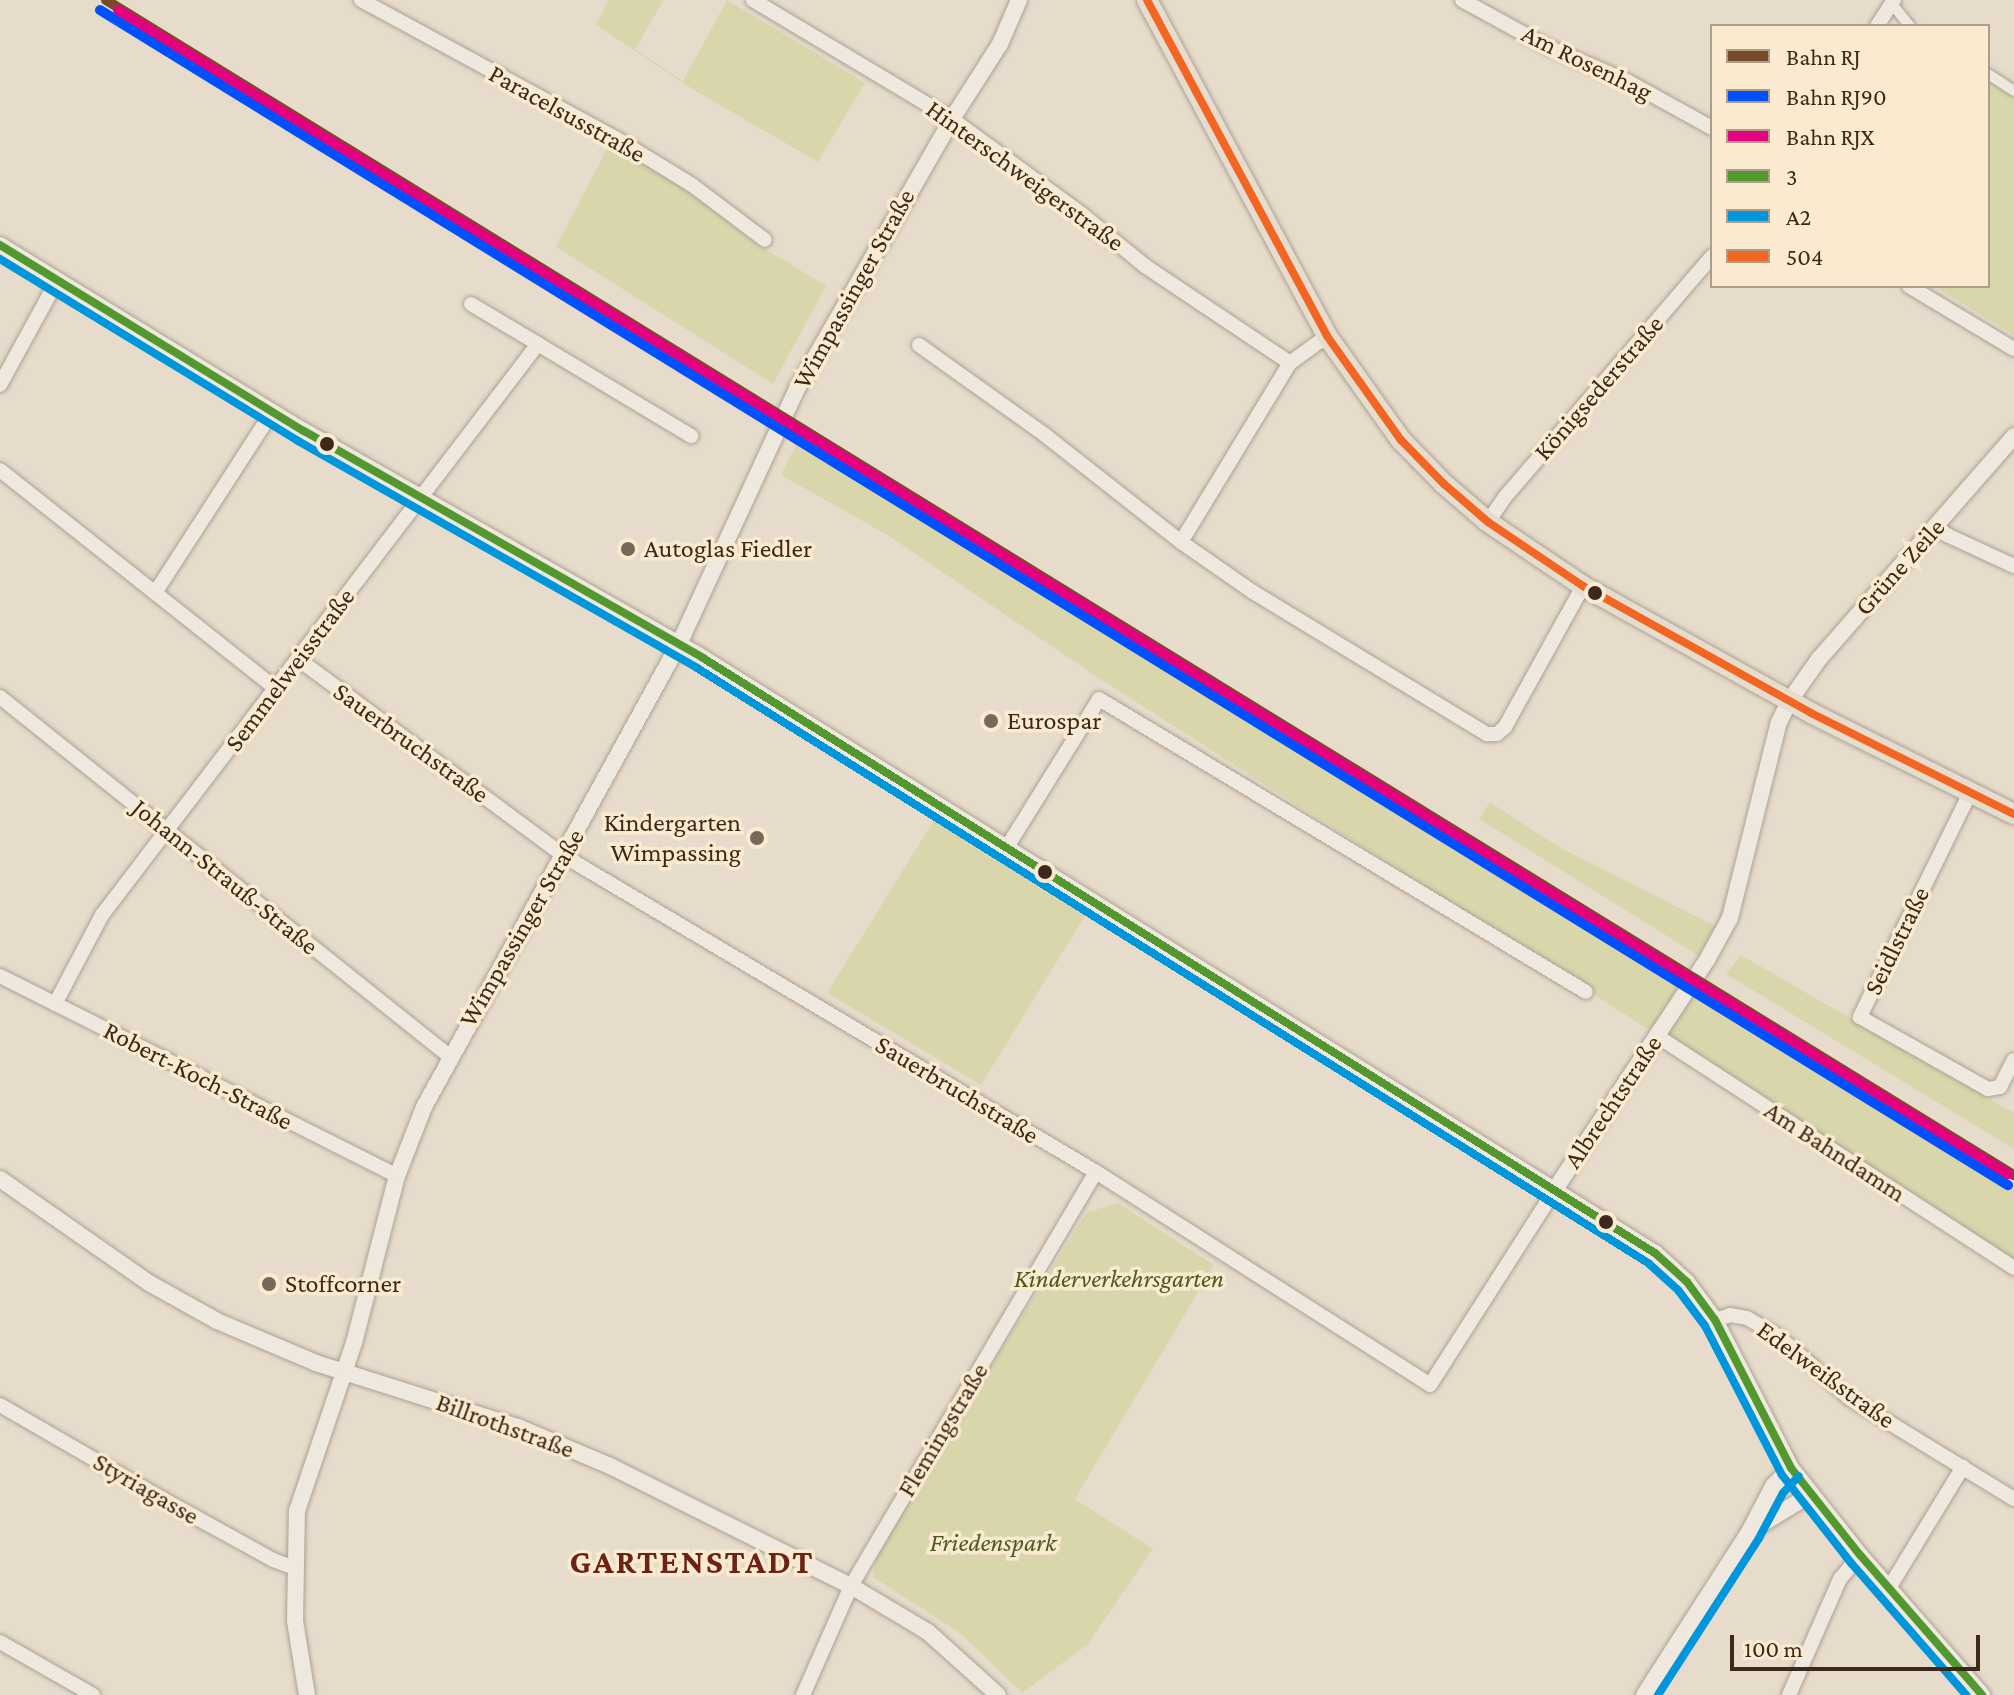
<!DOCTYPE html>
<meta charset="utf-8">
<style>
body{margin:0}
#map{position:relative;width:2014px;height:1695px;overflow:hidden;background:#e7dccb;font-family:"Crimson Pro",serif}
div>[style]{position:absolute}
.green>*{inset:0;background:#dad6ac}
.roads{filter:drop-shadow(0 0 2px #aca195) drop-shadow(0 0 2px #aca195)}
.pedestrian>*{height:10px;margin:-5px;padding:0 5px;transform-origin:5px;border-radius:5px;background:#eee8de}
.minor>*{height:14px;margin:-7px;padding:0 7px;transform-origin:7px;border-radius:7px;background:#eee8de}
.tertiary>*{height:16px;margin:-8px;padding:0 8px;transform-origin:8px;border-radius:8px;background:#eee8de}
.primary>*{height:20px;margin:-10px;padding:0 10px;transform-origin:10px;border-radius:10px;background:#e6ddce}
.bus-1>*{height:8px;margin:-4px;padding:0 4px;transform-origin:4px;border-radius:4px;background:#52982f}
.bus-2>*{height:8px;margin:-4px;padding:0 4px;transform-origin:4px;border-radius:4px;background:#0096dc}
.bus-3>*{height:8px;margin:-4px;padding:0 4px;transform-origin:4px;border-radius:4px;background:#f26522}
.rail-1>*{height:10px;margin:-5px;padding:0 5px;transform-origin:5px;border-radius:5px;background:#7a4b2a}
.rail-2>*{height:10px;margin:-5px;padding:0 5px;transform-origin:5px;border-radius:5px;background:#0050ff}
.rail-3>*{height:10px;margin:-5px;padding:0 5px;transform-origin:5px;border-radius:5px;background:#e5007d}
.dots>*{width:22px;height:22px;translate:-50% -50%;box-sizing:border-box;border:4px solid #f9ead0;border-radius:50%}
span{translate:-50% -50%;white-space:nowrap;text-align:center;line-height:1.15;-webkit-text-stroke:7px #f9ead0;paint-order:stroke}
.street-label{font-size:26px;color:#3c291b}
.poi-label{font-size:26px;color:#3c291b}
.left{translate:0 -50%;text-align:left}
.right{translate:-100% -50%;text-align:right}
.park-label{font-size:26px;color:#505a1f;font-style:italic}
.district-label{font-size:34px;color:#6d2216;font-weight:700;letter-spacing:2px}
.legend{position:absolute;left:1710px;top:24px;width:280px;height:264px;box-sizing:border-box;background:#f9ead0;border:2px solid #ad9d88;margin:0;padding:10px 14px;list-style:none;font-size:24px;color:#3c291b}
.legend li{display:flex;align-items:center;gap:16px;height:40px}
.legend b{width:40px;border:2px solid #ad9d88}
.scale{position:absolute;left:1730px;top:1635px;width:250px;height:36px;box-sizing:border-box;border:4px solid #3c291b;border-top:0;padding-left:10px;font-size:24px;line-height:28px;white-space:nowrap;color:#3c291b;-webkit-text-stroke:6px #f9ead0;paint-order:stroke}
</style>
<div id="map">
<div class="green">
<div style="clip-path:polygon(608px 0,664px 0,635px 49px,683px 81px,727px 0,865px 83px,818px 162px,694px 90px,596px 25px)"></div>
<div style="clip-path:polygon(1988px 81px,2014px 97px,2014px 335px,1934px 286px,1988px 286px)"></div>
<div style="clip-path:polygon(610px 143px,689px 189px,748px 238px,826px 286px,773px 384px,556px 247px)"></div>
<div style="clip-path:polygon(800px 437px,991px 560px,2014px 1187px,2014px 1263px,1103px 681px,889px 536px,781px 475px)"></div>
<div style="clip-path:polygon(1490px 802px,1559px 847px,1715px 926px,1699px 956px,1479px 819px)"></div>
<div style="clip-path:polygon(934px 820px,1085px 916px,981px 1085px,827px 993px)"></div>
<div style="clip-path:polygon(1741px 955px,2014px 1113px,2014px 1149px,1726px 974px)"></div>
<div style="clip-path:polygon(1118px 1203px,1214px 1265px,1075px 1499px,1153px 1549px,1087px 1645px,1022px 1693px,960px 1633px,873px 1577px,876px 1559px,927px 1469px,1087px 1212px)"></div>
</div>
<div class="roads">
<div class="pedestrian">
<div style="left:1892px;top:4px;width:28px;rotate:51deg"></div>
<div style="left:1988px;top:74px;width:31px;rotate:33deg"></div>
</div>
<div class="minor">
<div style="left:361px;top:0;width:291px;rotate:28.5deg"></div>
<div style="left:617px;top:139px;width:88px;rotate:31.5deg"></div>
<div style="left:692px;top:185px;width:91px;rotate:37deg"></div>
<div style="left:753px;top:0;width:232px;rotate:30.9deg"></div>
<div style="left:952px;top:119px;width:162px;rotate:36.2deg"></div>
<div style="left:1083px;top:215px;width:80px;rotate:39.4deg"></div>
<div style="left:1145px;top:266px;width:174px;rotate:33.8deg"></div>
<div style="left:1462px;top:0;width:98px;rotate:28.7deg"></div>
<div style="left:1548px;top:47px;width:86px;rotate:23.3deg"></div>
<div style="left:1627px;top:81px;width:97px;rotate:28.9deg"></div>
<div style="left:1877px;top:26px;width:31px;rotate:-57deg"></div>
<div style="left:1909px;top:286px;width:122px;rotate:31deg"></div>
<div style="left:471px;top:304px;width:78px;rotate:30.8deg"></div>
<div style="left:919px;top:345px;width:155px;rotate:35.5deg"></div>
<div style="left:1045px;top:435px;width:173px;rotate:38.2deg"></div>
<div style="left:1181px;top:542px;width:88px;rotate:34.8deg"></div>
<div style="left:1253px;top:592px;width:274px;rotate:31.3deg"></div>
<div style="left:1487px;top:734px;width:10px"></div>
<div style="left:1497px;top:734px;width:11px;rotate:-41deg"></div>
<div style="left:1505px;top:727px;width:161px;rotate:-61deg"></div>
<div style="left:0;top:385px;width:119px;rotate:-61.3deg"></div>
<div style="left:0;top:470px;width:351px;rotate:38.4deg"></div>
<div style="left:1488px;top:522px;width:30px;rotate:-56deg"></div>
<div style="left:1505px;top:497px;width:318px;rotate:-49.3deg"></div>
<div style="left:1936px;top:527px;width:14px;rotate:36deg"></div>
<div style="left:1947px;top:535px;width:74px;rotate:24.8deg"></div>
<div style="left:1181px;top:542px;width:210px;rotate:-58.7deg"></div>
<div style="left:1290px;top:363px;width:46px;rotate:-36.1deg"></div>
<div style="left:155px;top:593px;width:216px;rotate:-57.1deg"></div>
<div style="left:298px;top:659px;width:331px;rotate:36.5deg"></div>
<div style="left:564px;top:856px;width:619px;rotate:30.71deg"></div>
<div style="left:1096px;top:1172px;width:396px;rotate:32.5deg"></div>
<div style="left:1430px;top:1385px;width:230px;rotate:-57.4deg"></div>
<div style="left:0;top:697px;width:575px;rotate:38.64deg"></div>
<div style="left:1970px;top:793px;width:250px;rotate:116.2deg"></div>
<div style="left:1860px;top:1017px;width:147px;rotate:29.4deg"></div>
<div style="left:1988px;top:1089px;width:12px;rotate:-9deg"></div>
<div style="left:2000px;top:1087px;width:30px;rotate:-63deg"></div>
<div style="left:1007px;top:847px;width:174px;rotate:-58.1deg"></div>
<div style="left:1099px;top:699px;width:568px;rotate:31.03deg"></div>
<div style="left:0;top:976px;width:445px;rotate:26.7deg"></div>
<div style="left:55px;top:1004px;width:101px;rotate:-62.2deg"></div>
<div style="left:102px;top:915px;width:718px;rotate:-52.64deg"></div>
<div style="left:538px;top:344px;width:179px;rotate:31deg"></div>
<div style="left:1657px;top:1036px;width:426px;rotate:33deg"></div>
<div style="left:1715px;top:1320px;width:16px;rotate:-18deg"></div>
<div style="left:1730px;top:1315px;width:17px;rotate:10deg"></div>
<div style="left:1747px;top:1318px;width:36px;rotate:30deg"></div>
<div style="left:1778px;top:1336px;width:94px;rotate:41.1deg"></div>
<div style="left:1849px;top:1398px;width:193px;rotate:31.5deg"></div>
<div style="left:0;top:1405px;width:194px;rotate:30deg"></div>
<div style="left:168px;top:1502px;width:120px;rotate:28.9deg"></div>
<div style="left:273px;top:1560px;width:23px;rotate:20deg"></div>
<div style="left:1889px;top:1588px;width:142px;rotate:-58.6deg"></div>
<div style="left:0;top:1642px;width:107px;rotate:29.7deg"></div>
<div style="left:803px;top:1695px;width:119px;rotate:-66.2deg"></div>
<div style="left:851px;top:1586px;width:481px;rotate:-59.4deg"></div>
<div style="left:1789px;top:1695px;width:127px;rotate:-66.3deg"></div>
<div style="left:1840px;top:1579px;width:31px;rotate:-50deg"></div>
</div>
<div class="tertiary">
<div style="left:0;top:245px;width:356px;rotate:31.5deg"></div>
<div style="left:304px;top:431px;width:459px;rotate:29.6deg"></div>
<div style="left:703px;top:658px;width:1123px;rotate:32.01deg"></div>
<div style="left:1655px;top:1253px;width:43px;rotate:42.2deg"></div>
<div style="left:1687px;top:1282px;width:47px;rotate:53.6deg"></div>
<div style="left:1715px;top:1320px;width:166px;rotate:62.8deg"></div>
<div style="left:1791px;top:1468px;width:111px;rotate:51.6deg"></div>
<div style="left:1860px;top:1555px;width:186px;rotate:48.9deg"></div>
<div style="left:0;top:1179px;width:182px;rotate:34.9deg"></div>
<div style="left:149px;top:1283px;width:78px;rotate:29.2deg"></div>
<div style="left:217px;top:1321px;width:108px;rotate:23deg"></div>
<div style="left:316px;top:1363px;width:212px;rotate:17.6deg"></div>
<div style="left:518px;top:1427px;width:100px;rotate:23deg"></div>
<div style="left:610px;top:1466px;width:269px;rotate:26.5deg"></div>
<div style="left:851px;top:1586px;width:90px;rotate:30.9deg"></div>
<div style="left:928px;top:1632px;width:94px;rotate:42deg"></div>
<div style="left:1554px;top:1191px;width:279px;rotate:-56.5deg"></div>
<div style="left:1708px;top:958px;width:46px;rotate:-61.2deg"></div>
<div style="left:1730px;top:918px;width:202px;rotate:-76deg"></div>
<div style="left:1779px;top:722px;width:25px;rotate:-63deg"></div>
<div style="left:1790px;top:700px;width:50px;rotate:-54.7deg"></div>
<div style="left:1819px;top:659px;width:296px;rotate:-48.8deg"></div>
<div style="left:1749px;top:1532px;width:73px;rotate:-31.5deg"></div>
<div style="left:307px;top:1695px;width:75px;rotate:-99.2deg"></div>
<div style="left:295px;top:1621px;width:110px;rotate:-89deg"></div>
<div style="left:297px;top:1511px;width:177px;rotate:-71.3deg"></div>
<div style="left:354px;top:1343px;width:172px;rotate:-75.6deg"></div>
<div style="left:397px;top:1176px;width:74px;rotate:-68.6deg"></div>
<div style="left:424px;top:1107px;width:529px;rotate:-61.16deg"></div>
<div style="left:679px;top:644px;width:283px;rotate:-65.2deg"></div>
<div style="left:798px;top:387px;width:309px;rotate:-60.1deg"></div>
<div style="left:952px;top:119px;width:89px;rotate:-57.4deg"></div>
<div style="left:1000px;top:44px;width:48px;rotate:-66.6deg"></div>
<div style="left:1644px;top:1695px;width:194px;rotate:-57.2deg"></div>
<div style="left:1749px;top:1532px;width:52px;rotate:-62.4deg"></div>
<div style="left:1773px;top:1486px;width:25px;rotate:-45deg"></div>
</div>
<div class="primary">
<div style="left:1147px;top:0;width:381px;rotate:61.8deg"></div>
<div style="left:1327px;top:336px;width:128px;rotate:54.6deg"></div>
<div style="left:1401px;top:440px;width:62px;rotate:45.7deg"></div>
<div style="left:1444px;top:484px;width:58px;rotate:40.8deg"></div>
<div style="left:1488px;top:522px;width:115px;rotate:34deg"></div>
<div style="left:1583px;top:586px;width:261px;rotate:29.1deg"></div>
<div style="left:1811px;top:713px;width:227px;rotate:26.5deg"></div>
</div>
</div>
<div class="bus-1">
<div style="left:0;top:245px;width:356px;rotate:31.5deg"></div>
<div style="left:304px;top:431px;width:459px;rotate:29.6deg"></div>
<div style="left:703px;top:658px;width:1123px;rotate:32.01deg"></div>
<div style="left:1655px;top:1253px;width:43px;rotate:42.2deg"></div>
<div style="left:1687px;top:1282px;width:47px;rotate:53.6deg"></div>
<div style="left:1715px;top:1320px;width:166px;rotate:62.8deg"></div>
<div style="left:1791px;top:1468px;width:111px;rotate:51.6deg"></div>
<div style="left:1860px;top:1555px;width:186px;rotate:48.9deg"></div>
</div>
<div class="bus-2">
<div style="left:0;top:259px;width:349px;rotate:31.4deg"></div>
<div style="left:298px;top:441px;width:459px;rotate:29.6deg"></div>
<div style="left:697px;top:668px;width:1122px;rotate:32.03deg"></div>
<div style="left:1648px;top:1263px;width:40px;rotate:42deg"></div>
<div style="left:1678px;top:1290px;width:45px;rotate:53.1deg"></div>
<div style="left:1705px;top:1326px;width:168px;rotate:62.7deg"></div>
<div style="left:1782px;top:1475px;width:112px;rotate:51.9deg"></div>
<div style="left:1851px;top:1563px;width:175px;rotate:48.9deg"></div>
<div style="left:1658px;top:1695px;width:187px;rotate:-57.2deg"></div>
<div style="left:1759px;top:1538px;width:51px;rotate:-61.9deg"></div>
<div style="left:1783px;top:1493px;width:23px;rotate:-47deg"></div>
</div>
<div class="bus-3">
<div style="left:1147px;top:0;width:381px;rotate:61.8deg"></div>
<div style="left:1327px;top:336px;width:128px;rotate:54.6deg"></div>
<div style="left:1401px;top:440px;width:62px;rotate:45.7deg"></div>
<div style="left:1444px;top:484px;width:58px;rotate:40.8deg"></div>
<div style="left:1488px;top:522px;width:115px;rotate:34deg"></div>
<div style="left:1583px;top:586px;width:261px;rotate:29.1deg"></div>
<div style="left:1811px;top:713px;width:227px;rotate:26.5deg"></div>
</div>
<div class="rail-1">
<div style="left:106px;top:0;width:2241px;rotate:31.63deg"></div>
</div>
<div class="rail-2">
<div style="left:100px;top:10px;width:2241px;rotate:31.63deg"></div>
</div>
<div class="rail-3">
<div style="left:118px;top:10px;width:2220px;rotate:31.63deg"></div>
</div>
<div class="dots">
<div style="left:327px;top:444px;background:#3c291b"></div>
<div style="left:628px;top:549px;background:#786859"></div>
<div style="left:1595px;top:593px;background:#3c291b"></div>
<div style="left:991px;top:721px;background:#786859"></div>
<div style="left:757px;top:838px;background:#786859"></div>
<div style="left:1045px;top:872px;background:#3c291b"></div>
<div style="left:1606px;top:1222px;background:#3c291b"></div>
<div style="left:269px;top:1284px;background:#786859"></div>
</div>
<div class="street-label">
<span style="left:1587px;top:63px;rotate:26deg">Am Rosenhag</span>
<span style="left:567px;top:114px;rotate:29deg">Paracelsusstraße</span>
<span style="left:1025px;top:176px;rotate:36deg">Hinterschweigerstraße</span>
<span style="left:854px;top:289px;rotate:-61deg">Wimpassinger Straße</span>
<span style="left:1599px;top:388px;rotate:-49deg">Königsederstraße</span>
<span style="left:1900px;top:567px;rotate:-48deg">Grüne Zeile</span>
<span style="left:290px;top:670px;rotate:-53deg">Semmelweisstraße</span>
<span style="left:411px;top:743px;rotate:36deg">Sauerbruchstraße</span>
<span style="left:225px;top:877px;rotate:39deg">Johann-Strauß-Straße</span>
<span style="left:522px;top:928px;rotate:-60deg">Wimpassinger Straße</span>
<span style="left:1897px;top:941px;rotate:-64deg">Seidlstraße</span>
<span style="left:198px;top:1076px;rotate:27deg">Robert-Koch-Straße</span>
<span style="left:957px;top:1090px;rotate:31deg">Sauerbruchstraße</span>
<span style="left:1613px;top:1102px;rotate:-56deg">Albrechtstraße</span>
<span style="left:1835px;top:1152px;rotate:33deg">Am Bahndamm</span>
<span style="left:1826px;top:1375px;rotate:36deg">Edelweißstraße</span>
<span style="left:505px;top:1426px;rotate:20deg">Billrothstraße</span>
<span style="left:943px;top:1430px;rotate:-59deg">Flemingstraße</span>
<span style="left:146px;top:1489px;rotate:30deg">Styriagasse</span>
</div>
<div class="poi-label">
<span class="left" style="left:644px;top:549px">Autoglas Fiedler</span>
<span class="left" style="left:1007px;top:721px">Eurospar</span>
<span class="right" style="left:741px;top:838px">Kindergarten<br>Wimpassing</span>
<span class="left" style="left:285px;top:1284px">Stoffcorner</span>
</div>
<div class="park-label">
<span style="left:1119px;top:1279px">Kinderverkehrsgarten</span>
<span style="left:993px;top:1543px">Friedenspark</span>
</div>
<div class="district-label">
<span style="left:692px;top:1562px">GARTENSTADT</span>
</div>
<ul class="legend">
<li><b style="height:10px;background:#7a4b2a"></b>Bahn RJ</li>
<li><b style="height:10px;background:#0050ff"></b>Bahn RJ90</li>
<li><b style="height:10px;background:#e5007d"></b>Bahn RJX</li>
<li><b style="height:10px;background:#52982f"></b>3</li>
<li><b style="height:10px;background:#0096dc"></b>A2</li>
<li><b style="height:10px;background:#f26522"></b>504</li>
</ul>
<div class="scale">100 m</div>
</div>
